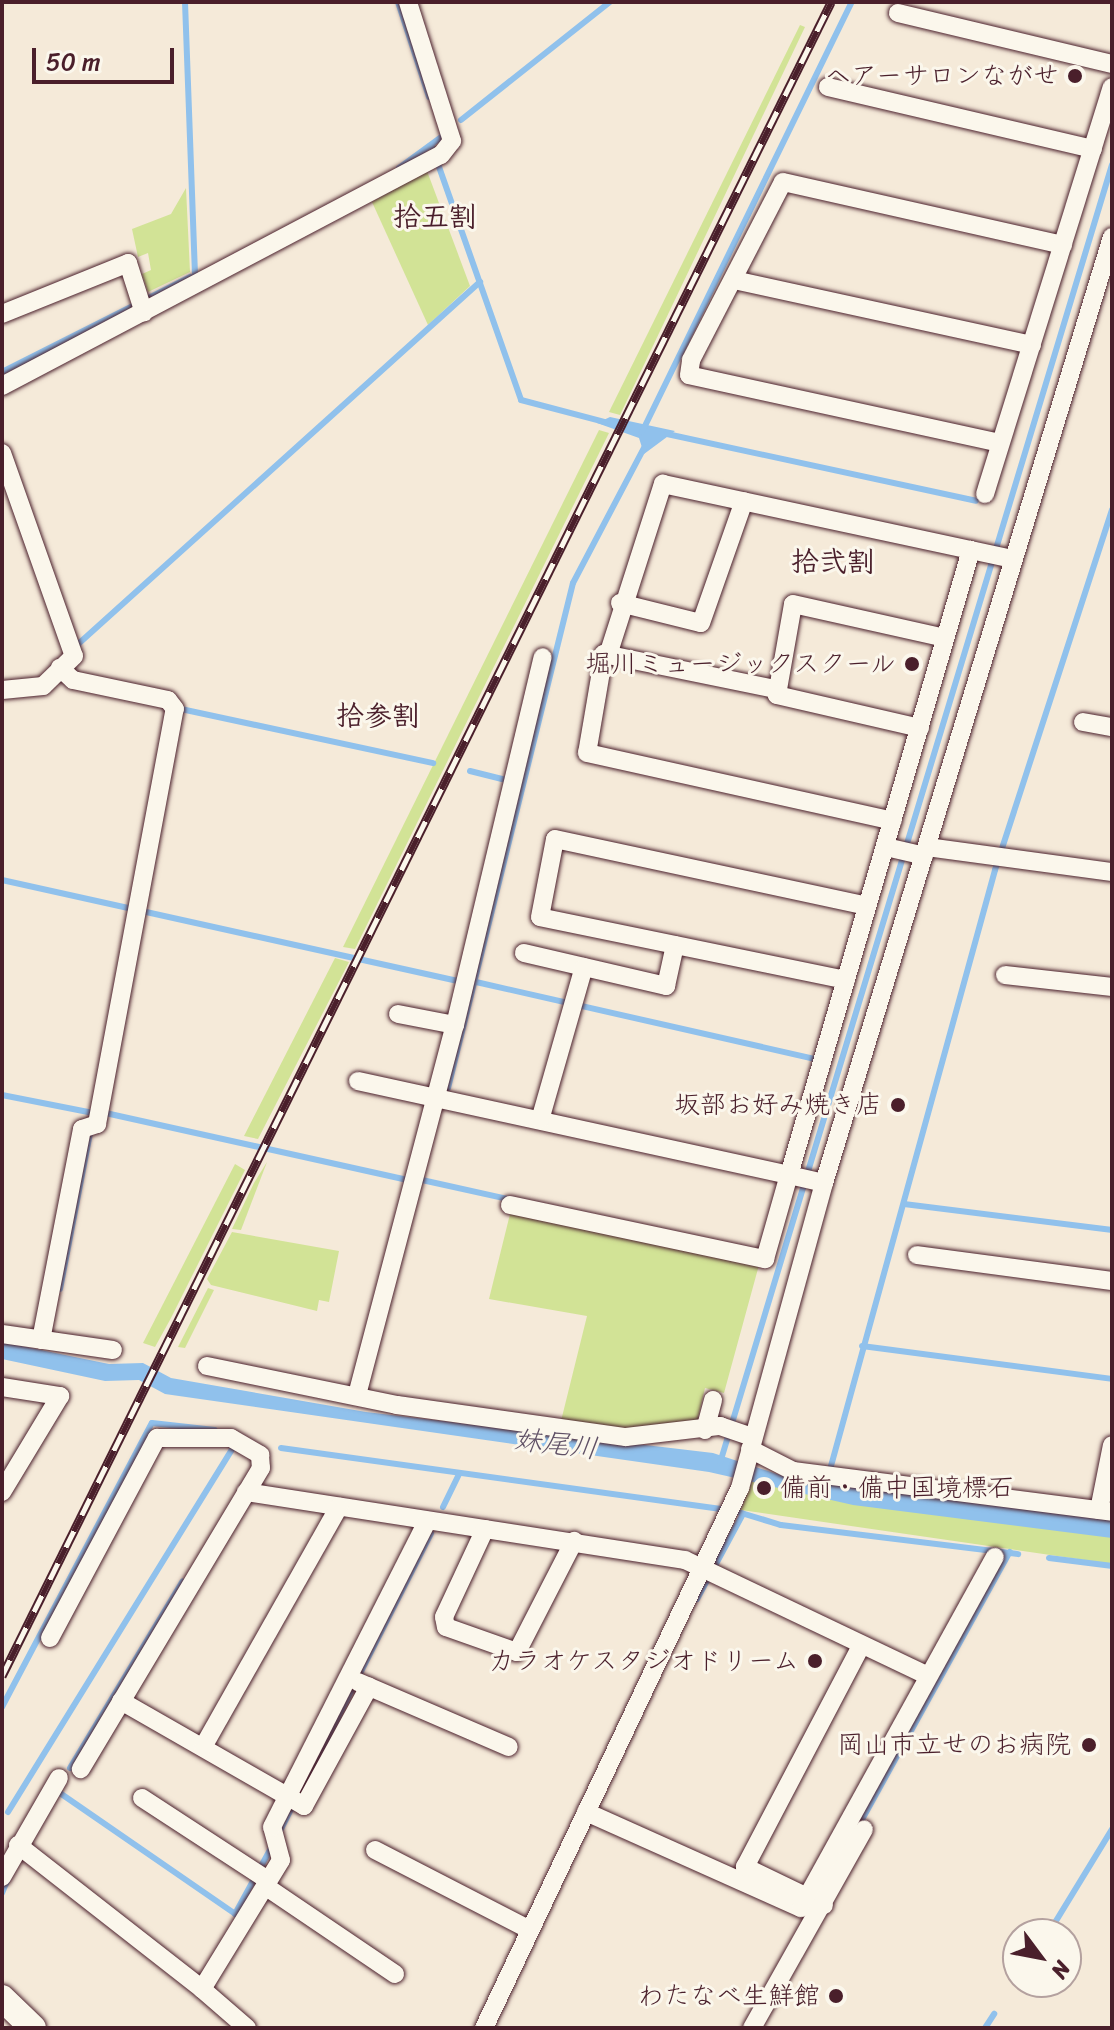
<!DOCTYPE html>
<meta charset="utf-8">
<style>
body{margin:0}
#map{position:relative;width:1114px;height:2030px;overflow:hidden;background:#f5ead9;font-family:Sriracha,"Klee One",sans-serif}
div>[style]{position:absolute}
.green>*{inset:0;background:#d2e396}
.water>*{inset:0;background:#90c1ec}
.stream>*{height:6px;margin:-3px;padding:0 3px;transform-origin:3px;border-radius:3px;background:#90c1ec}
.roads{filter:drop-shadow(0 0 2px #4a1f2b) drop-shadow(0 0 2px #4a1f2b)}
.street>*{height:18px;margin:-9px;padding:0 9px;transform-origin:9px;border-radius:9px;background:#fbf7ec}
.secondary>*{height:26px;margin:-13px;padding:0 13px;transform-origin:13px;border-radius:13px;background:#fbf7ec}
.rail>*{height:9px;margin-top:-4.5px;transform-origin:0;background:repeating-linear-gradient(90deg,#fbf7ec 0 18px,#4a1f2b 0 36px);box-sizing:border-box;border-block:2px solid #4a1f2b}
.dots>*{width:22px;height:22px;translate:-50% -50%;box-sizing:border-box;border:4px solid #fbf7ec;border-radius:50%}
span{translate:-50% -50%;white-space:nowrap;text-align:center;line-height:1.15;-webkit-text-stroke:6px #fbf7ec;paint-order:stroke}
.poi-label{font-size:26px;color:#4a1f2b}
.right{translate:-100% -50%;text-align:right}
.left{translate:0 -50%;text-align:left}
.neighbourhood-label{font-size:28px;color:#4a1f2b;font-weight:700}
.water-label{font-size:28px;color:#5f5065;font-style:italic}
.frame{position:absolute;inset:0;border:4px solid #4a1f2b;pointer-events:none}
.north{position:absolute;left:1002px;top:1918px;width:80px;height:80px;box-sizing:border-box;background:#fbf7ec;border:2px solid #b4a19f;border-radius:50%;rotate:122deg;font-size:22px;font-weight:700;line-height:32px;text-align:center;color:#4a1f2b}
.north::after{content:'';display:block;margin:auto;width:28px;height:36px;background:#4a1f2b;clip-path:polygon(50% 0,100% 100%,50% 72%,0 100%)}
.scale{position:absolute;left:32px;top:48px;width:142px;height:36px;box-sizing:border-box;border:4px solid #4a1f2b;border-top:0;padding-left:10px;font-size:24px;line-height:28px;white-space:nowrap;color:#4a1f2b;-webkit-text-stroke:6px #fbf7ec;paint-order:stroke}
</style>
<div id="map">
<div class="green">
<div style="clip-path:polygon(800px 25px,805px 27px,620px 415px,609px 412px)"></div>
<div style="clip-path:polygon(427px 171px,470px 286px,428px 325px,372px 202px)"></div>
<div style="clip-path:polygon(186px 188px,190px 272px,148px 292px,142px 274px,151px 270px,148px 253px,138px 257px,132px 229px,171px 214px)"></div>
<div style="clip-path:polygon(599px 430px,609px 433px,355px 949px,343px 947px)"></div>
<div style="clip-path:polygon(335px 958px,349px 962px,258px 1139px,244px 1136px)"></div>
<div style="clip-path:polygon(267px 1162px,241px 1230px,232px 1229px,254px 1183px)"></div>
<div style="clip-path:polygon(235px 1164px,245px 1170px,171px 1318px,155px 1347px,143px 1343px)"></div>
<div style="clip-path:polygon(511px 1210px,759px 1265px,724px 1393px,705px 1388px,696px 1426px,647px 1435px,560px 1425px,587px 1316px,489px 1299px)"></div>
<div style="clip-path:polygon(232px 1232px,339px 1251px,329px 1302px,319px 1300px,317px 1311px,211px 1285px,207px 1279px)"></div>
<div style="clip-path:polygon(208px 1288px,214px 1290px,185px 1348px,178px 1347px)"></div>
<div style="clip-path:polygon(757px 1468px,787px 1479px,1112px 1520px,1112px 1564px,741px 1510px)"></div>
</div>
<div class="water">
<div style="clip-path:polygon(610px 417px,675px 431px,644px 454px,639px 438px,597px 423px)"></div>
<div style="clip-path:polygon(2px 1342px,109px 1364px,143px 1363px,171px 1378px,366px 1412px,713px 1453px,789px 1478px,1112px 1519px,1112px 1538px,853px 1505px,709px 1472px,165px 1394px,139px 1380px,105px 1381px,2px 1359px)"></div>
</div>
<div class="stream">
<div style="left:185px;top:2px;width:272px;rotate:87.9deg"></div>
<div style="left:398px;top:2px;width:100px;rotate:71.9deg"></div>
<div style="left:461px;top:120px;width:190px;rotate:-38.4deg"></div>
<div style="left:432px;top:147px;width:268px;rotate:70.6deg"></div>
<div style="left:521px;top:400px;width:87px;rotate:14.7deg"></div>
<div style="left:399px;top:168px;width:56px;rotate:-36.3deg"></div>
<div style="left:2px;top:372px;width:211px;rotate:-26.8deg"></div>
<div style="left:642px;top:432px;width:479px;rotate:-64deg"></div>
<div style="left:667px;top:434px;width:316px;rotate:12.2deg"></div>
<div style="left:76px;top:646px;width:544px;rotate:-42.02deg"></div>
<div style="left:181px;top:709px;width:258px;rotate:12.1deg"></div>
<div style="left:470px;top:771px;width:34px;rotate:14deg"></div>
<div style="left:2px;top:880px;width:468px;rotate:12.5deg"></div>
<div style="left:476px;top:982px;width:348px;rotate:12.8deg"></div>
<div style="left:448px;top:1088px;width:520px;rotate:-76.1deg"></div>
<div style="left:573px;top:583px;width:153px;rotate:-62.3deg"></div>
<div style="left:2px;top:1095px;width:93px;rotate:11.2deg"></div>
<div style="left:101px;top:1112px;width:314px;rotate:12.5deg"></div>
<div style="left:422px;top:1180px;width:92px;rotate:12.5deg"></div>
<div style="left:904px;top:1204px;width:210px;rotate:7.1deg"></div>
<div style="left:60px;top:1289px;width:164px;rotate:-79.1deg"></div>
<div style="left:862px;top:1346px;width:252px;rotate:7.5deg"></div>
<div style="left:281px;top:1448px;width:446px;rotate:7.9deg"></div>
<div style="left:720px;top:1463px;width:1356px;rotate:-73.2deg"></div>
<div style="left:831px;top:1466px;width:618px;rotate:-74.61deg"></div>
<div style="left:995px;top:870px;width:379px;rotate:-72deg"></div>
<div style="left:443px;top:1507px;width:37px;rotate:-64deg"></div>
<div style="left:738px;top:1512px;width:45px;rotate:16.8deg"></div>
<div style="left:781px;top:1525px;width:239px;rotate:7deg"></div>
<div style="left:1049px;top:1558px;width:64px;rotate:7.2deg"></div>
<div style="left:697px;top:1599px;width:97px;rotate:-61.6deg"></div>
<div style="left:2px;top:1707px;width:321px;rotate:-62.2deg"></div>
<div style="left:152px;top:1423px;width:63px;rotate:6.3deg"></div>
<div style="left:70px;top:1768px;width:218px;rotate:-58.9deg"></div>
<div style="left:57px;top:1791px;width:216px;rotate:34.6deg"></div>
<div style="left:235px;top:1914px;width:77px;rotate:-61.4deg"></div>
<div style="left:8px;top:1812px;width:426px;rotate:-58.3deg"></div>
<div style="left:859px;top:1825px;width:312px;rotate:-61.1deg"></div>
<div style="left:279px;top:1833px;width:336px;rotate:-63.1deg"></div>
<div style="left:2px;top:1893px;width:15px;rotate:-67deg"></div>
<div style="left:1048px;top:1934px;width:123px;rotate:-58.6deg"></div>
<div style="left:985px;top:2028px;width:17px;rotate:-57deg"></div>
</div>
<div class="roads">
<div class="street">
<div style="left:898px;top:13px;width:220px;rotate:13.4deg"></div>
<div style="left:828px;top:87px;width:272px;rotate:13.2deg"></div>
<div style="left:734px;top:280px;width:305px;rotate:12.3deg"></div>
<div style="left:2px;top:314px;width:136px;rotate:-22deg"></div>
<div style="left:128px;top:263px;width:52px;rotate:72.3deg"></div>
<div style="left:2px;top:386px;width:496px;rotate:-27.8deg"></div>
<div style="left:441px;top:155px;width:18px;rotate:-52deg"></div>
<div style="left:452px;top:141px;width:146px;rotate:-107.6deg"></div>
<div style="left:1000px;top:443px;width:318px;rotate:-167.7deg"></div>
<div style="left:689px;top:375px;width:15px;rotate:-82deg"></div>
<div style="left:691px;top:360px;width:200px;rotate:-62.7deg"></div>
<div style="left:783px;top:182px;width:287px;rotate:12.7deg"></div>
<div style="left:2px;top:453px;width:215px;rotate:70.5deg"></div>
<div style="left:74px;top:656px;width:43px;rotate:135.9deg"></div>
<div style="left:43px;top:686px;width:41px;rotate:174.4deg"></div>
<div style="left:985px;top:494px;width:426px;rotate:-72.7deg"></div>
<div style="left:620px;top:603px;width:83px;rotate:13.9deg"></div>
<div style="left:701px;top:623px;width:129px;rotate:-70.6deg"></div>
<div style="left:608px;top:655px;width:180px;rotate:-72.2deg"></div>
<div style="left:663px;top:484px;width:358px;rotate:12.1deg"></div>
<div style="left:775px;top:689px;width:175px;rotate:-168.4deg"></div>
<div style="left:604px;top:654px;width:100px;rotate:99.7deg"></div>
<div style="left:587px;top:753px;width:313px;rotate:12.5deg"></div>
<div style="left:1083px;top:722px;width:29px;rotate:10deg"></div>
<div style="left:920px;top:728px;width:147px;rotate:-167deg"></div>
<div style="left:777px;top:695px;width:92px;rotate:-80deg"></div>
<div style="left:793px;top:604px;width:156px;rotate:12.6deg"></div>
<div style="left:886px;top:847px;width:39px;rotate:13deg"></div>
<div style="left:927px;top:847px;width:187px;rotate:7.7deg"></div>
<div style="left:524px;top:953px;width:146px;rotate:13.1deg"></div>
<div style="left:666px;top:986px;width:42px;rotate:-77.6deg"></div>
<div style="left:1005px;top:975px;width:108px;rotate:6.4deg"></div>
<div style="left:846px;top:980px;width:312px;rotate:-168.4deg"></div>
<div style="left:540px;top:917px;width:79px;rotate:-79.1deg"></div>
<div style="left:555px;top:839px;width:319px;rotate:12.1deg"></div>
<div style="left:455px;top:1025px;width:378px;rotate:-76.6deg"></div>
<div style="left:358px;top:1081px;width:441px;rotate:12.3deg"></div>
<div style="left:789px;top:1175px;width:651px;rotate:-73.76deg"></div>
<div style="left:540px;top:1120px;width:159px;rotate:-74deg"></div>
<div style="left:510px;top:1205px;width:261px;rotate:12deg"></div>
<div style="left:765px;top:1259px;width:87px;rotate:-74.1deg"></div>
<div style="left:789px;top:1175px;width:36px;rotate:13deg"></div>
<div style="left:917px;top:1255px;width:197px;rotate:7.6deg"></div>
<div style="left:2px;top:1334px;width:112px;rotate:8.2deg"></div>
<div style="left:41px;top:1340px;width:215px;rotate:-79deg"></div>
<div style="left:82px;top:1129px;width:16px;rotate:-18deg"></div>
<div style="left:97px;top:1124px;width:422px;rotate:-79.4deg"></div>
<div style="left:175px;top:709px;width:11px;rotate:-128deg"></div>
<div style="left:168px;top:700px;width:97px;rotate:-168.1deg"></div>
<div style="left:73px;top:680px;width:18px;rotate:-137deg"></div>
<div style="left:207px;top:1366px;width:194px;rotate:11.6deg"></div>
<div style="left:397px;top:1405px;width:231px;rotate:8deg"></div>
<div style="left:626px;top:1437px;width:95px;rotate:-6.7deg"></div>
<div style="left:720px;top:1426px;width:34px;rotate:19deg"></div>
<div style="left:2px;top:1387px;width:59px;rotate:8.8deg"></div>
<div style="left:60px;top:1396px;width:112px;rotate:121.1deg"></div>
<div style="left:357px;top:1395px;width:383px;rotate:-75.2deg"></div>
<div style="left:455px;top:1025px;width:58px;rotate:-169.1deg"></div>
<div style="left:705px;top:1430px;width:31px;rotate:-75deg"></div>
<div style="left:750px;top:1449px;width:48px;rotate:27.1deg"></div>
<div style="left:793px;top:1471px;width:322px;rotate:7.3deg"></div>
<div style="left:246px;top:1492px;width:444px;rotate:8.8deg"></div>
<div style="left:685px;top:1560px;width:269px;rotate:25.5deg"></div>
<div style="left:1099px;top:1510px;width:66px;rotate:-78.7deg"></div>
<div style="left:485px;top:1529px;width:97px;rotate:115deg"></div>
<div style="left:444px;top:1617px;width:10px;rotate:79deg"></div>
<div style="left:446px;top:1627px;width:75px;rotate:19.4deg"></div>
<div style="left:517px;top:1652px;width:125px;rotate:-62.8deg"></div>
<div style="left:50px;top:1638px;width:227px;rotate:-61.9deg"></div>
<div style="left:157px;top:1438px;width:74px"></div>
<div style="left:231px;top:1438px;width:34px;rotate:30deg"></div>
<div style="left:260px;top:1455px;width:13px;rotate:86deg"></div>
<div style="left:261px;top:1468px;width:351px;rotate:120.9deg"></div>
<div style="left:358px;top:1682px;width:164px;rotate:23.3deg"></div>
<div style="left:121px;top:1701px;width:211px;rotate:29.8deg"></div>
<div style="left:304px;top:1806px;width:136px;rotate:-61.4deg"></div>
<div style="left:203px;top:1747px;width:276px;rotate:-60.5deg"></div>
<div style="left:142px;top:1798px;width:150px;rotate:33.1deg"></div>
<div style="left:586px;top:1812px;width:235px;rotate:24.1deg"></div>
<div style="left:801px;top:1908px;width:401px;rotate:-61.1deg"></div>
<div style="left:18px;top:1845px;width:234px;rotate:38deg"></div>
<div style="left:375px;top:1850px;width:174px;rotate:27.3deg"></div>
<div style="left:2px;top:1877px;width:114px;rotate:-60.1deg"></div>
<div style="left:265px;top:1886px;width:157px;rotate:34.1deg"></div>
<div style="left:824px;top:1905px;width:88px;rotate:-154.3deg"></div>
<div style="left:745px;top:1867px;width:250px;rotate:-62.3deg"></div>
<div style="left:247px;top:2028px;width:60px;rotate:-139.1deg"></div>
<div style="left:202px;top:1989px;width:151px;rotate:-58.5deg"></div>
<div style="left:281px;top:1860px;width:34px;rotate:-105deg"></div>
<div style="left:272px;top:1827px;width:343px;rotate:-63.1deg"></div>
<div style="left:484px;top:2028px;width:598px;rotate:-64.64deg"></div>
<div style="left:740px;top:1488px;width:316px;rotate:-74.6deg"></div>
<div style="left:824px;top:1183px;width:989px;rotate:-73.07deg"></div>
<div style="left:752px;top:2028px;width:228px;rotate:-60.6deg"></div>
</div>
<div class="secondary">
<div style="left:2px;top:1998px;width:43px;rotate:44.1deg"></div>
</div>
</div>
<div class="rail">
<div style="left:2px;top:1676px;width:1868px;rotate:-63.65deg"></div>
</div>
<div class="dots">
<div style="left:1075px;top:76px;background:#4a1f2b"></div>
<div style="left:912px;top:664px;background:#4a1f2b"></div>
<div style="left:898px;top:1105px;background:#4a1f2b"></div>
<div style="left:764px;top:1488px;background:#4a1f2b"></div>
<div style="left:815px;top:1661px;background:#4a1f2b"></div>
<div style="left:1089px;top:1745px;background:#4a1f2b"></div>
<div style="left:836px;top:1996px;background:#4a1f2b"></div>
</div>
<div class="poi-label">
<span class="right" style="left:1059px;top:76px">ヘアーサロンながせ</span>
<span class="right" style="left:896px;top:664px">堀川ミュージックスクール</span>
<span class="right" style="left:882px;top:1105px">坂部お好み焼き店</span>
<span class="left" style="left:780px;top:1488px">備前・備中国境標石</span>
<span class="right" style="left:799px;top:1661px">カラオケスタジオドリーム</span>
<span class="right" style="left:1071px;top:1745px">岡山市立せのお病院</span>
<span class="right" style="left:820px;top:1996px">わたなべ生鮮館</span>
</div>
<div class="neighbourhood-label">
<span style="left:435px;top:217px">拾五割</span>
<span style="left:833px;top:562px">拾弐割</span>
<span style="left:378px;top:716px">拾参割</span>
</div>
<div class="water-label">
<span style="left:556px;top:1444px;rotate:7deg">妹尾川</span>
</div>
<div class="frame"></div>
<div class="north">N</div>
<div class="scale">50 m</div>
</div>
